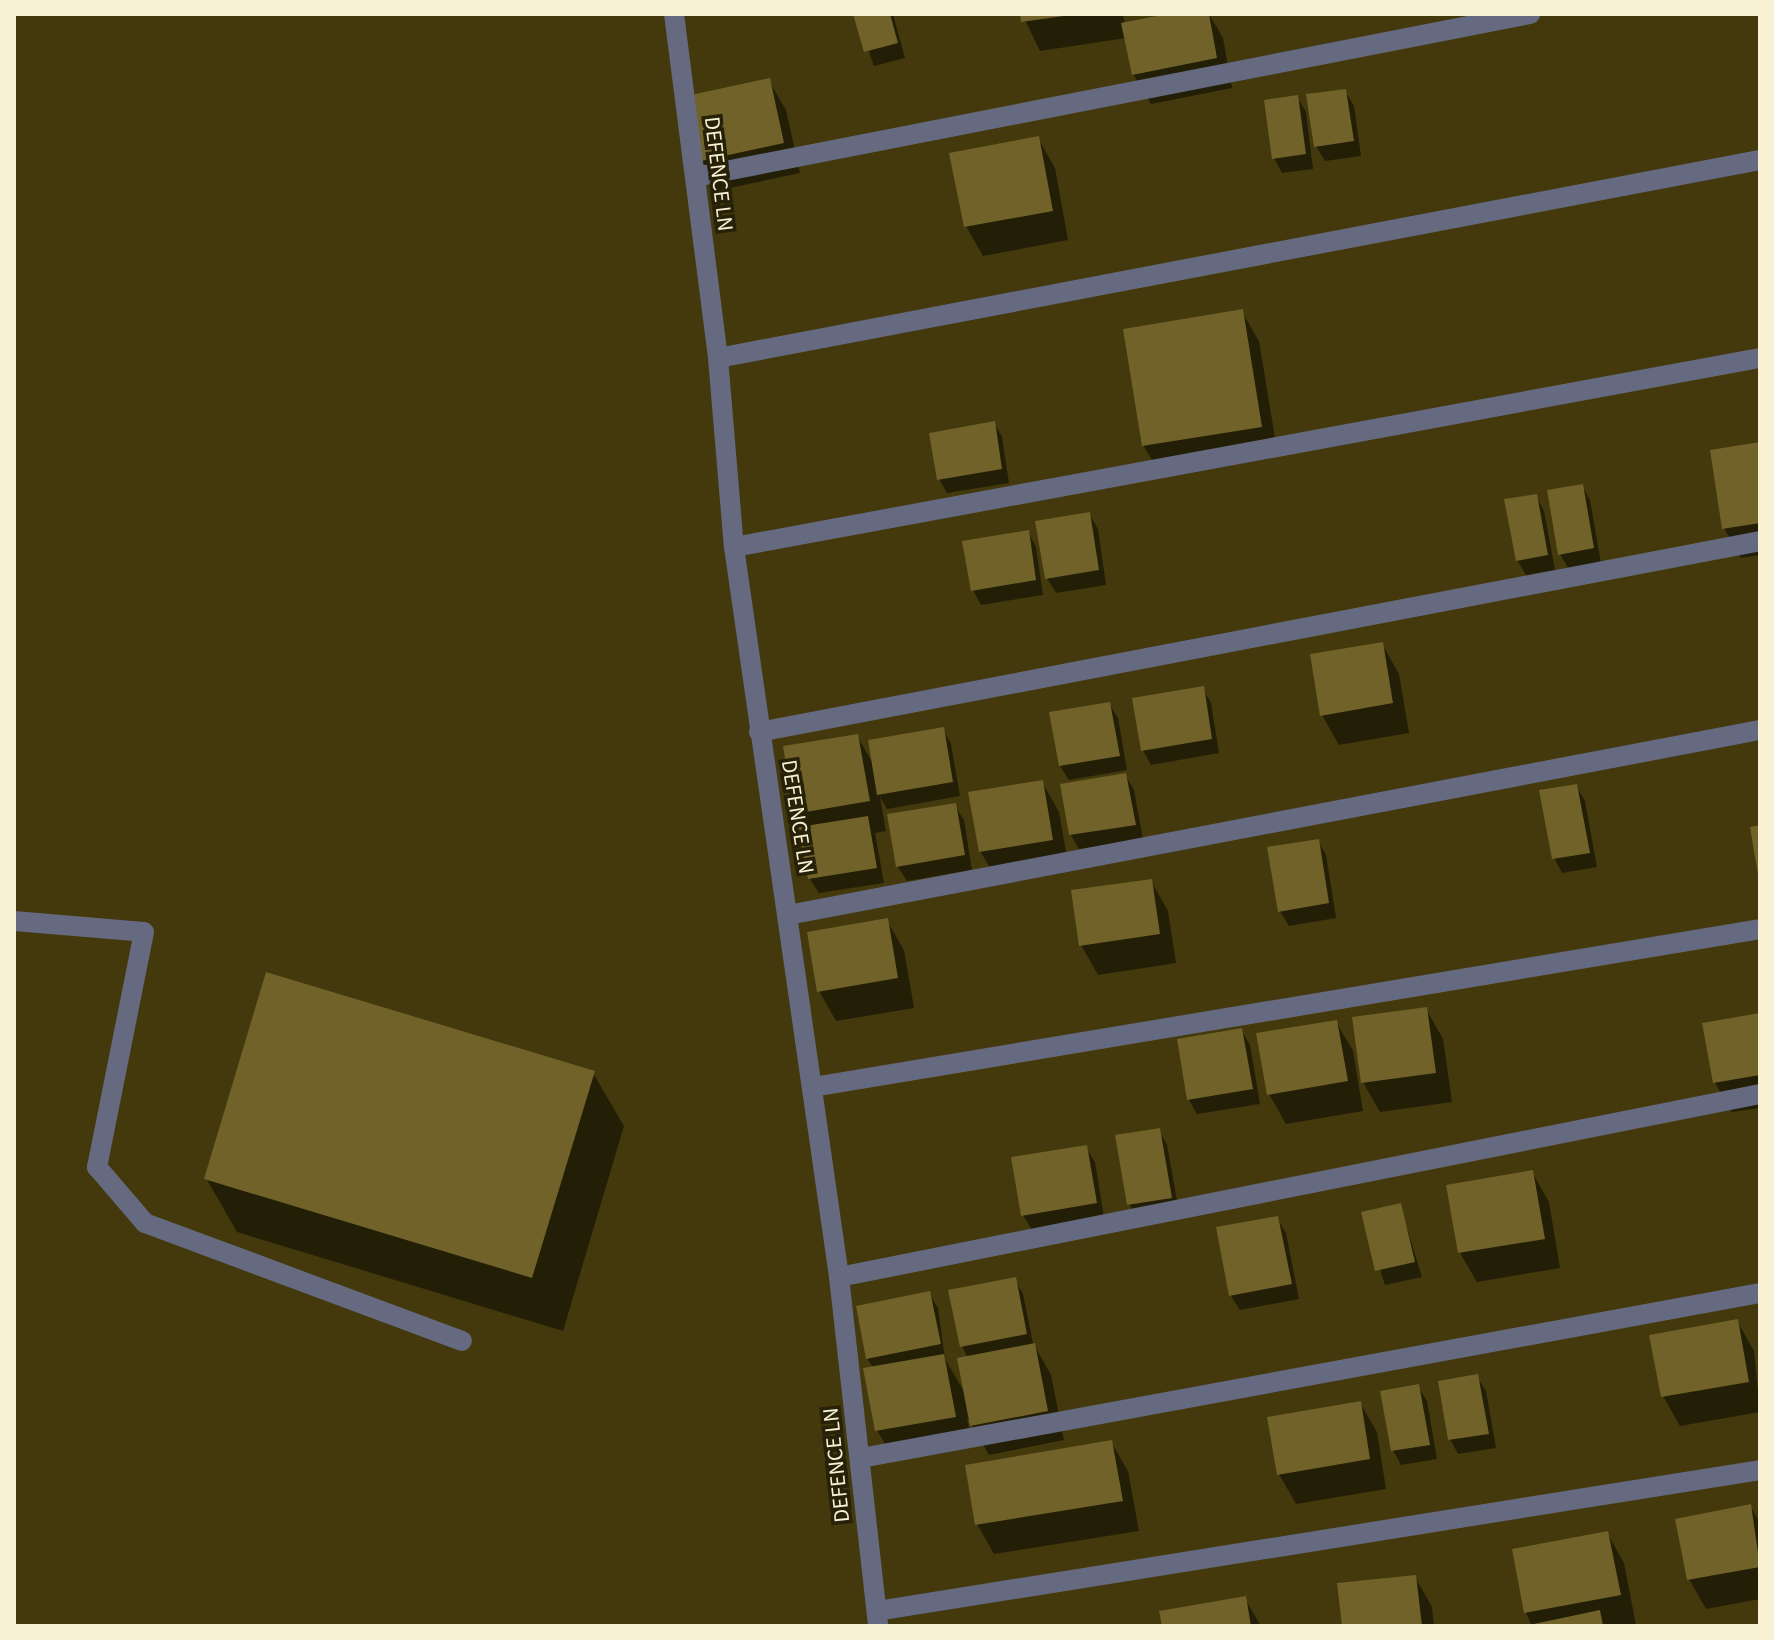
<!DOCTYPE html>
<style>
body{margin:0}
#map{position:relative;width:1774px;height:1640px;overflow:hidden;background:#43390c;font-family:"Source Sans 3",sans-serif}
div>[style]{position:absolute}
.shadow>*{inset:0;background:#0007}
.building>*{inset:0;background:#706229}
.service>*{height:20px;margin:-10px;padding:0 10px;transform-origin:10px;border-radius:10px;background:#656a80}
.minor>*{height:20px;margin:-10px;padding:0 10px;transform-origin:10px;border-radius:10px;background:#656a80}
span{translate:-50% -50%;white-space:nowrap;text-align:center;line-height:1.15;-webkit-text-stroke:7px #262108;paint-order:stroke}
.street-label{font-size:22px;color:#f8f1d4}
.frame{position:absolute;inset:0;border:16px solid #f8f1d4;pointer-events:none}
</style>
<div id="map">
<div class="shadow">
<div style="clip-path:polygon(856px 14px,893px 14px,905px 58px,874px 66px)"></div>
<div style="clip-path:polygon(1022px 14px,1123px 14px,1125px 24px,1209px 14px,1223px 38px,1232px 88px,1151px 104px,1133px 74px,1126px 38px,1040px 51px)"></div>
<div style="clip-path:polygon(769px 81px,786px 110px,800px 173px,720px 190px,702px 161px)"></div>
<div style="clip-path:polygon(1345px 91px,1354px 106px,1361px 156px,1325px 161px,1316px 146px)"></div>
<div style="clip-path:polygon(1297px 97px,1306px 112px,1313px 169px,1282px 173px,1274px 158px)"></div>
<div style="clip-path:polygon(1038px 138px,1055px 168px,1068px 240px,983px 256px,966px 226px)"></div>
<div style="clip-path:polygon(1242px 312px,1259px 341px,1278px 456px,1161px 475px,1143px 445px)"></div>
<div style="clip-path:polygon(994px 423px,1002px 437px,1009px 483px,947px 493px,939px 479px)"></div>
<div style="clip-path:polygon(1760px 444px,1760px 555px,1741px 558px,1724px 528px)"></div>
<div style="clip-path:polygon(1582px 486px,1590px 500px,1601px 563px,1568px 568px,1560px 554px)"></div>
<div style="clip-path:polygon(1536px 496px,1544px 511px,1555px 570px,1526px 575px,1517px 560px)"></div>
<div style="clip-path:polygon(1089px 514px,1098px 529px,1106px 585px,1056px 593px,1047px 578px)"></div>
<div style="clip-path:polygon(1028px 532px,1036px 547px,1043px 595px,981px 605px,973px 590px)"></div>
<div style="clip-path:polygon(1382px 644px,1399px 674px,1409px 733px,1339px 745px,1322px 715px)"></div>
<div style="clip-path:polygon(1202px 688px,1211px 703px,1219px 753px,1151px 765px,1143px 750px)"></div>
<div style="clip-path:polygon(1109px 704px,1118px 718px,1127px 770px,1069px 780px,1060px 766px)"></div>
<div style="clip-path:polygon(943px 729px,951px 744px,960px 796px,887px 809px,880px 797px,886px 831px,875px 833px,884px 883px,819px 893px,810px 879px,805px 829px,796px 814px,857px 736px,874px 765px)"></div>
<div style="clip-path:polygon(1125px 775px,1134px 790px,1143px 839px,1079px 849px,1071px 835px,1062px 785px)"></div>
<div style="clip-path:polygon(1042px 782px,1059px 812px,1069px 869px,998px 881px,980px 851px)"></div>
<div style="clip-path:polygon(1576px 786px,1585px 801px,1597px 867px,1562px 873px,1554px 858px)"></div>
<div style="clip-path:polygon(955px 806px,964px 820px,972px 870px,907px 881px,898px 867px)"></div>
<div style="clip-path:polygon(1318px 841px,1326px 855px,1336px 918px,1289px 926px,1280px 911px)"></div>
<div style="clip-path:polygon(1151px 881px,1168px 911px,1176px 963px,1098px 975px,1081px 945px)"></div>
<div style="clip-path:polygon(887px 921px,904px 950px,914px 1008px,836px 1021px,819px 991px)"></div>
<div style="clip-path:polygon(1426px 1009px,1443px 1039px,1452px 1102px,1380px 1112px,1363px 1082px)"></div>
<div style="clip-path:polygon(1760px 1016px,1760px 1108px,1732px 1112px,1715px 1083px)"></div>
<div style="clip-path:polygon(1336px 1022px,1353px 1051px,1363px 1111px,1286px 1124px,1269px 1094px)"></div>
<div style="clip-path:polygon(1241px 1030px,1250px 1045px,1260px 1104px,1197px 1114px,1189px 1100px,1179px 1041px)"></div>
<div style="clip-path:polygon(593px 1073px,624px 1126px,563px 1331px,237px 1232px,206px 1178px)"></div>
<div style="clip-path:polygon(1159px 1130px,1167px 1145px,1179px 1212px,1138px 1219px,1129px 1204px)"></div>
<div style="clip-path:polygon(1086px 1148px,1095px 1162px,1104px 1217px,1032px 1230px,1023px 1215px)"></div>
<div style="clip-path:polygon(1532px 1172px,1549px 1202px,1560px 1268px,1477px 1282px,1460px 1253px)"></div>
<div style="clip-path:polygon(1400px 1205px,1422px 1277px,1385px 1285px,1363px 1214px)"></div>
<div style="clip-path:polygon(1277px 1218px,1286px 1233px,1299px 1299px,1240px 1310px,1231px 1296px)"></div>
<div style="clip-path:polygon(1014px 1279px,1023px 1294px,1033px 1343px,1051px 1375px,1064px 1440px,989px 1455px,967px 1417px,972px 1446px,894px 1460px,877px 1430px,873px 1368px,867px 1358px,929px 1293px,938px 1308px,945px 1359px,965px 1393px,968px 1358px,962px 1346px)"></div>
<div style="clip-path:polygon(1737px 1321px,1754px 1351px,1760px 1412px,1680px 1426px,1663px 1396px)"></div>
<div style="clip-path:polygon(1477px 1377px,1486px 1391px,1496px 1448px,1458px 1454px,1450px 1439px)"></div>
<div style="clip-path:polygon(1418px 1387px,1427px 1401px,1437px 1459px,1401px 1465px,1393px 1450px)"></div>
<div style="clip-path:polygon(1360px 1403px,1377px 1432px,1386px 1489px,1296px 1504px,1279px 1474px)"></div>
<div style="clip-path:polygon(1111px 1442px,1128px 1471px,1139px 1531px,994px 1554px,977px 1524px)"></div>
<div style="clip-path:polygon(1750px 1506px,1760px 1523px,1760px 1599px,1706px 1609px,1689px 1579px)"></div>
<div style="clip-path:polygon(1607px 1533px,1624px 1563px,1636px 1625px,1532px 1626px,1526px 1613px)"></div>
<div style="clip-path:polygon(1415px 1577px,1432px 1607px,1434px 1626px,1344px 1626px)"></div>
<div style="clip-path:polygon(1245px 1599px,1261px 1626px,1164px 1626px)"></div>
</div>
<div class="building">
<div style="clip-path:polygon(853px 14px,890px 14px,898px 43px,864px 52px)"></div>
<div style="clip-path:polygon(1020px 14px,1064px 14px,1064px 16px,1021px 22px)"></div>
<div style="clip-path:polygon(1167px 14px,1209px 14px,1217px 58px,1132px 75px,1121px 23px)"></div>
<div style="clip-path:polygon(770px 78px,784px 143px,701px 161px,686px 96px)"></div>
<div style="clip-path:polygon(1346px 89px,1354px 141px,1314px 147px,1306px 94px)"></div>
<div style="clip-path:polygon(1298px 95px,1306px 154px,1272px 159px,1264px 100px)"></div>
<div style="clip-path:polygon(1039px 136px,1053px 211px,964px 227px,949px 153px)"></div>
<div style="clip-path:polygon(1243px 309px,1262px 427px,1142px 446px,1123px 329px)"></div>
<div style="clip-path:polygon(995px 421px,1002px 469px,937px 480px,929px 433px)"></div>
<div style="clip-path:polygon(1760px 442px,1760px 523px,1722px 529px,1710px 450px)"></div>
<div style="clip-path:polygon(1583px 484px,1594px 548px,1558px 555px,1547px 490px)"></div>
<div style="clip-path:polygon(1537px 494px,1548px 555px,1516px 561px,1504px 499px)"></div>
<div style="clip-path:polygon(1090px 512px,1099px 570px,1045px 579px,1035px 521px)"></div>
<div style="clip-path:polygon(1029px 530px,1036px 580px,971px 591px,962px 541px)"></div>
<div style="clip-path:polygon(1383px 642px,1393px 703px,1320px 716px,1310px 654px)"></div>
<div style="clip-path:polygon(1204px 686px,1212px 739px,1141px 751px,1132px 698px)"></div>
<div style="clip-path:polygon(1110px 702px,1120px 756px,1059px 766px,1049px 712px)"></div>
<div style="clip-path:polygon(944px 727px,953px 782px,877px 795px,868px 740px)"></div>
<div style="clip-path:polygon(858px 734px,870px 801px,794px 814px,783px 746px)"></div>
<div style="clip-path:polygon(1126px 773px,1136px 825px,1069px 835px,1060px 784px)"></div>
<div style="clip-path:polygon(1043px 780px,1053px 840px,979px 852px,968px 792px)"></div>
<div style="clip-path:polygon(1577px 784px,1590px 853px,1552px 859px,1539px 790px)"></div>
<div style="clip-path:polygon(956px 803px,965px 855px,896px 867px,887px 814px)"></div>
<div style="clip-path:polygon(868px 816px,877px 868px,808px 879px,799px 827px)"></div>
<div style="clip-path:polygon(1760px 825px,1760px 875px,1758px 875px,1750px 827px)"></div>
<div style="clip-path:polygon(1319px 839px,1329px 903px,1278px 912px,1267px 847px)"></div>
<div style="clip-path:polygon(1152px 879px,1160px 934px,1079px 946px,1071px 890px)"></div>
<div style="clip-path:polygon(888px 918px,898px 978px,817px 992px,807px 932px)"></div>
<div style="clip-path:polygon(266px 972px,595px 1071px,532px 1278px,204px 1179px)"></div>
<div style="clip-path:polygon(1427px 1007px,1436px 1073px,1361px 1083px,1352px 1017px)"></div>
<div style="clip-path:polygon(1760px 1013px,1760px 1075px,1713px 1083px,1702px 1023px)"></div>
<div style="clip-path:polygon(1337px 1020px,1348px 1081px,1267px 1095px,1256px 1033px)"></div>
<div style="clip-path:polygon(1242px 1028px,1253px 1089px,1187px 1100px,1177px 1039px)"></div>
<div style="clip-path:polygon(1160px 1128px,1172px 1198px,1127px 1205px,1115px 1135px)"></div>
<div style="clip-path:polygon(1087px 1145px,1097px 1203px,1021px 1216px,1011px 1157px)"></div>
<div style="clip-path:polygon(1533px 1170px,1545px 1239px,1458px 1253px,1446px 1185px)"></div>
<div style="clip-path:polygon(1401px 1203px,1415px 1262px,1375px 1271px,1361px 1212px)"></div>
<div style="clip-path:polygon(1278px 1216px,1292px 1284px,1229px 1296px,1216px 1227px)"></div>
<div style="clip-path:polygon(1016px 1277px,1027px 1334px,960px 1347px,948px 1290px)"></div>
<div style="clip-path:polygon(930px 1291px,941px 1344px,866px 1359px,856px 1306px)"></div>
<div style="clip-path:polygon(1738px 1319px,1749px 1382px,1661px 1397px,1649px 1335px)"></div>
<div style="clip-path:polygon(1035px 1343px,1048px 1411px,970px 1426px,957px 1358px)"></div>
<div style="clip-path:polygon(944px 1354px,956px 1417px,875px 1431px,863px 1368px)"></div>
<div style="clip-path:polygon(1478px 1374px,1489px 1434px,1448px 1440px,1438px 1381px)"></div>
<div style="clip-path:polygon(1419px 1384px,1430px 1445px,1391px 1451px,1380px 1391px)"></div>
<div style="clip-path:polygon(1361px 1401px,1370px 1459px,1277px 1475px,1267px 1417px)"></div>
<div style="clip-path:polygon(1112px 1440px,1123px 1501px,975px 1525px,965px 1465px)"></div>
<div style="clip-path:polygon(1751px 1504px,1760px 1567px,1687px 1580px,1675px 1519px)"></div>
<div style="clip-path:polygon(1608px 1531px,1621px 1595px,1524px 1613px,1512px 1549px)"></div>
<div style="clip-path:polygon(1416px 1575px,1422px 1626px,1342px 1626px,1337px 1583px)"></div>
<div style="clip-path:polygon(1246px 1596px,1251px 1626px,1162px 1626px,1159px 1611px)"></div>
<div style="clip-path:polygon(1600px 1610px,1603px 1626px,1530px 1626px,1529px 1625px)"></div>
</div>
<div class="service">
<div style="left:14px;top:921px;width:130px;rotate:4.8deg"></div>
<div style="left:144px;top:932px;width:240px;rotate:101.3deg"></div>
<div style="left:97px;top:1167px;width:74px;rotate:49.4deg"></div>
<div style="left:145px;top:1223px;width:338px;rotate:20.4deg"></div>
</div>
<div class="minor">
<div style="left:674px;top:14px;width:347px;rotate:82.7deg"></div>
<div style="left:718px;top:358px;width:190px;rotate:85.2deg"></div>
<div style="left:734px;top:547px;width:738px;rotate:81.81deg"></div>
<div style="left:839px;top:1277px;width:351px;rotate:83.6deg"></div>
<div style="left:695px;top:177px;width:851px;rotate:-11.05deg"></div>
<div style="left:718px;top:358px;width:1061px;rotate:-10.76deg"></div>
<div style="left:734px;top:547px;width:1043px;rotate:-10.44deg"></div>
<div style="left:759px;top:732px;width:1019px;rotate:-10.8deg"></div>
<div style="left:788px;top:915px;width:989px;rotate:-10.78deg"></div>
<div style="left:813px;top:1087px;width:960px;rotate:-9.47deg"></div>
<div style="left:839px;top:1277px;width:939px;rotate:-11.24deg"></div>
<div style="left:861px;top:1458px;width:914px;rotate:-10.4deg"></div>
<div style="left:877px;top:1611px;width:894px;rotate:-9.07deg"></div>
</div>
<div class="street-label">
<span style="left:718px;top:174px;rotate:83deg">DEFENCE LN</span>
<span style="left:797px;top:817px;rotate:81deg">DEFENCE LN</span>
<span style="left:837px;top:1465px;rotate:-96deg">DEFENCE LN</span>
</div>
<div class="frame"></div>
</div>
